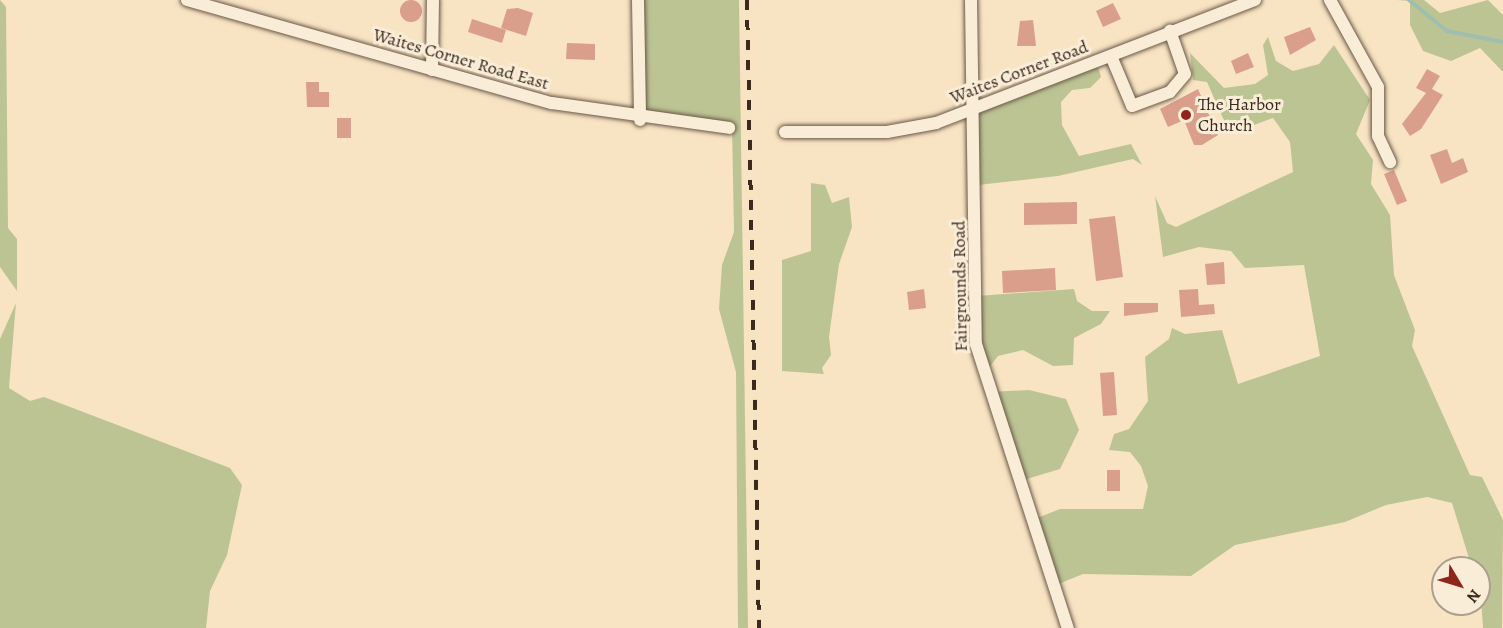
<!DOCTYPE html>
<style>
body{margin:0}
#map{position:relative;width:1503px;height:628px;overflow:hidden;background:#f8e4c3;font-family:Alegreya,serif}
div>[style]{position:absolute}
.green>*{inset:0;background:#bcc494}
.stream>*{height:4px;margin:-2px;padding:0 2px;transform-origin:2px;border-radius:2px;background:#9ebfaf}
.building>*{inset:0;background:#d99f8a}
.round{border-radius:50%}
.roads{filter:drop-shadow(0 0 2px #6a5848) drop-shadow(0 0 2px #6a5848)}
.minor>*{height:12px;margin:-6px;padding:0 6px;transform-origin:6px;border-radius:6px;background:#faedd8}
.rail>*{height:4px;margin-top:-2px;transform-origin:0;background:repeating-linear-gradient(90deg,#3a2a1f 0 10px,transparent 0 20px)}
.dots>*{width:16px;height:16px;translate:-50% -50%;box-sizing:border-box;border:3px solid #faedd8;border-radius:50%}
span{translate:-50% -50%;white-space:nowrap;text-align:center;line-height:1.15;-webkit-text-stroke:6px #faedd8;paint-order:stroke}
.street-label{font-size:18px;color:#3a2a1f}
.poi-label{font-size:18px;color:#3a2a1f}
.left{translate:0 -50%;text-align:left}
.north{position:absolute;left:1431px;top:556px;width:60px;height:60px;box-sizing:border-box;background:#faedd8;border:2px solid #ad9f8e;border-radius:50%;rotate:128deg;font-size:16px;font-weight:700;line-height:24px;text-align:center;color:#3a2a1f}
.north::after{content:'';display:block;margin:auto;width:21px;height:27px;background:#8f2418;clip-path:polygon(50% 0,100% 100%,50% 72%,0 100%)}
</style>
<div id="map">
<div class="green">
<div style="clip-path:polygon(0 0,6px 7px,8px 228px,17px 239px,17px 291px,0 267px)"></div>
<div style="clip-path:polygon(639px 0,739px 0,748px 628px,738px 628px,736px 372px,719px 309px,722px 265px,734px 232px,732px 127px,645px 121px)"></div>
<div style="clip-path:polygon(1397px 0,1424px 0,1440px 13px,1488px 0,1503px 15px,1503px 72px,1480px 48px,1451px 61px,1423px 51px,1410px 25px,1410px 1px)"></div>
<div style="clip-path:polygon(1268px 37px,1276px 61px,1293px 71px,1319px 64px,1334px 45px,1370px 100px,1356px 134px,1373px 160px,1371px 184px,1390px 215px,1394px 275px,1415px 330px,1412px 346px,1470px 475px,1482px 477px,1503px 520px,1502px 628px,1483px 628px,1479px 568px,1472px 568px,1452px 503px,1427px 497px,1386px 505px,1345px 522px,1235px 545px,1191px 576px,1083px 574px,1056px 585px,1037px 518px,1060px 509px,1143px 509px,1148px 486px,1141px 466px,1130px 452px,1109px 450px,1114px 434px,1129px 429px,1148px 401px,1145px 357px,1169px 339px,1172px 328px,1185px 334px,1222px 330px,1238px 384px,1320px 356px,1304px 265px,1245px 268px,1231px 251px,1199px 247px,1163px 257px,1155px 196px,1167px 223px,1176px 227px,1293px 172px,1290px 142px,1273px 118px,1230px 134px,1207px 82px,1193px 80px,1190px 53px,1224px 88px,1255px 84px,1268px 75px,1263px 45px)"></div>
<div style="clip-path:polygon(1097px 63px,1101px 77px,1090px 88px,1072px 90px,1061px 102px,1062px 125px,1079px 156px,1131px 144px,1142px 165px,1133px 159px,1058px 176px,978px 185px,979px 104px)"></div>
<div style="clip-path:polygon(811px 183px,825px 185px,832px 203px,849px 197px,852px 227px,839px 264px,829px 337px,831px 355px,822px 368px,824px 374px,782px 371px,782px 260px,811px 251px)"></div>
<div style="clip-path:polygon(1074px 289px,1077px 301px,1092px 311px,1110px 311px,1101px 324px,1074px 338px,1073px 365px,1053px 366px,1023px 350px,998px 356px,984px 374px,989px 392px,1029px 390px,1066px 399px,1079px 430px,1060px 469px,1020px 481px,1019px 478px,985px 379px,982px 370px,977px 296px)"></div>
<div style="clip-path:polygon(16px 303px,9px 388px,30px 401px,44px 397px,230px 468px,242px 485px,227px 555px,210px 591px,206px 628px,0 628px,0 339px)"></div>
</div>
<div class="stream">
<div style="left:1409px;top:0;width:49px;rotate:39.2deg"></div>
<div style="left:1447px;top:31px;width:57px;rotate:11.1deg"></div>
</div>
<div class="building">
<div class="round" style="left:400px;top:0;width:22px;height:22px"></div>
<div style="clip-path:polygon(1113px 3px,1121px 19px,1103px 27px,1096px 11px)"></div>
<div style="clip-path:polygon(518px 8px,533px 13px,526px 36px,501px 28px,507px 9px)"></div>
<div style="clip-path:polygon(472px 19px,506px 30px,502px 43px,468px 32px)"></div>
<div style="clip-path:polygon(1033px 20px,1036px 46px,1017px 46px,1020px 21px)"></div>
<div style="clip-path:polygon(1310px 27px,1316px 40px,1290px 55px,1284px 37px)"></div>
<div style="clip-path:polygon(567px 43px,595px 44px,595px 60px,566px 59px)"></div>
<div style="clip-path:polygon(1248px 53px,1254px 67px,1236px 74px,1231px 61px)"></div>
<div style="clip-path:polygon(1427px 69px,1440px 76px,1432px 89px,1443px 95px,1421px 129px,1410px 136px,1402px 124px,1426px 93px,1416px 88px)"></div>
<div style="clip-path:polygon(306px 82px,319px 82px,319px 92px,329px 92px,329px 107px,307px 107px)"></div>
<div style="clip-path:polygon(1198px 89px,1218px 135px,1202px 145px,1194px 145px,1184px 120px,1168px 127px,1160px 109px)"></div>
<div style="clip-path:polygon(337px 118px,351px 118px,351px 138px,337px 138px)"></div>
<div style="clip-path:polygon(1447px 149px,1452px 163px,1463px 158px,1468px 172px,1441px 184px,1430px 155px)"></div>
<div style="clip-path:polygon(1394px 170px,1407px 201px,1397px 205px,1384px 174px)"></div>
<div style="clip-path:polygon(1077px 202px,1077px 224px,1024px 225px,1024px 203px)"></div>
<div style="clip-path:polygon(1115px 216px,1123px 277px,1096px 281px,1089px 219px)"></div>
<div style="clip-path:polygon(1224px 262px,1225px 284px,1207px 285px,1205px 264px)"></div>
<div style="clip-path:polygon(1055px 268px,1056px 290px,1003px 293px,1002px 271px)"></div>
<div style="clip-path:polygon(924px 289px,926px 308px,909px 310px,907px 292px)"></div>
<div style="clip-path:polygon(1198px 289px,1199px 305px,1214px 304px,1215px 314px,1181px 317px,1179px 290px)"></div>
<div style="clip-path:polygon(1124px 303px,1158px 303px,1158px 312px,1124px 316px)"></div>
<div style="clip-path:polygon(1114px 372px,1117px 415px,1103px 416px,1100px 373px)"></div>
<div style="clip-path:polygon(1107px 470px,1120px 470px,1120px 491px,1107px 491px)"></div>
</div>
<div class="roads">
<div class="minor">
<div style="left:187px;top:0;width:379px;rotate:15.8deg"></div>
<div style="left:552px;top:103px;width:179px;rotate:8deg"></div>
<div style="left:638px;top:0;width:120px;rotate:89deg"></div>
<div style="left:971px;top:0;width:344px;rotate:89.2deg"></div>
<div style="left:976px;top:344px;width:299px;rotate:72.1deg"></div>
<div style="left:1330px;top:0;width:99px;rotate:61.1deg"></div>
<div style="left:1378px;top:87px;width:49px;rotate:90deg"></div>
<div style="left:1378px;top:136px;width:29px;rotate:65deg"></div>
<div style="left:1111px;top:56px;width:54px;rotate:67.2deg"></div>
<div style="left:1132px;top:106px;width:40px;rotate:-20.2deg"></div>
<div style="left:1170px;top:92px;width:23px;rotate:-50deg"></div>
<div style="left:1185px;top:74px;width:46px;rotate:-109.2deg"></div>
<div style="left:432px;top:70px;width:70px;rotate:-89.2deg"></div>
<div style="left:785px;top:132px;width:102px"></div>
<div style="left:887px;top:132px;width:50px;rotate:-10.4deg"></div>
<div style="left:936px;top:123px;width:342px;rotate:-21.1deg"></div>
</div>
</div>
<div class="rail">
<div style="left:747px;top:0;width:628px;rotate:88.91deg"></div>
</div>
<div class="dots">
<div style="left:1186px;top:115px;background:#8f2418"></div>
</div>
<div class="street-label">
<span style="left:461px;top:59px;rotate:16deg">Waites Corner Road East</span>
<span style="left:1019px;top:72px;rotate:-21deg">Waites Corner Road</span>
<span style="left:960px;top:286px;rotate:-91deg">Fairgrounds Road</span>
</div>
<div class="poi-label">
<span class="left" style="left:1198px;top:115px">The Harbor<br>Church</span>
</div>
<div class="north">N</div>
</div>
